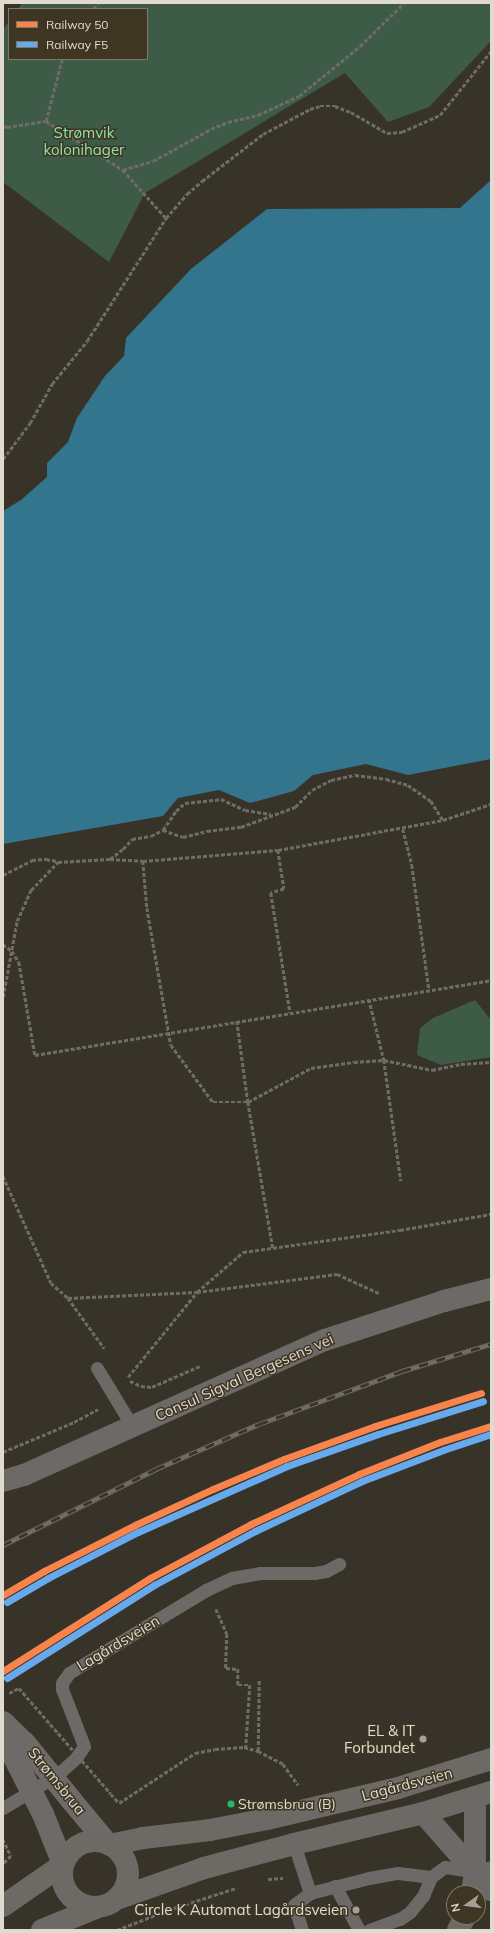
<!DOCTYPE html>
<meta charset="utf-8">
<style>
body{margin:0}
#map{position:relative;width:494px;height:1933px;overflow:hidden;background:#383329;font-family:Mulish,sans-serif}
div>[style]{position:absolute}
.green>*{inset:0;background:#3d5b46}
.water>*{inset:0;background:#34758e}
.path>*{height:2.5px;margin-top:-1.25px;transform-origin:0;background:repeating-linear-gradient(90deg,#6f6b68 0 4px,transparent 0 6px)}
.service>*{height:13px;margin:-6.5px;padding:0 6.5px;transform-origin:6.5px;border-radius:6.5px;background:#6c6967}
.minor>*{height:22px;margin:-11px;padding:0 11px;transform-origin:11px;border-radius:11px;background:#6c6967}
.tertiary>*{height:22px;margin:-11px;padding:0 11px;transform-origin:11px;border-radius:11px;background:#6c6967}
.secondary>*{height:22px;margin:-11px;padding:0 11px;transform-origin:11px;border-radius:11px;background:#6e6a68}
.primary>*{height:22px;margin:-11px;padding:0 11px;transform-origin:11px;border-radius:11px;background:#6d6965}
.primary>.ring{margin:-11px;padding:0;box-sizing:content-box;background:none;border:22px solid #6d6965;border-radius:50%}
.rail>*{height:4.5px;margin-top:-2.25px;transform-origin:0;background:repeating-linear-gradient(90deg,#3e3523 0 9px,#726e6a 0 18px);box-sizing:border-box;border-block:1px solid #726e6a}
.path-bridge>*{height:2.5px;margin-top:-1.25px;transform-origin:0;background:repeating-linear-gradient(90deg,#6f6b68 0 4px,transparent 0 6px)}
.secondary-bridge>*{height:22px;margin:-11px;padding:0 11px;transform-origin:11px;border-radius:11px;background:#6e6a68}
.rail-1>*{height:7px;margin:-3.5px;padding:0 3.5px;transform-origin:3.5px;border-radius:3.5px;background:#f8844c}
.rail-2>*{height:7px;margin:-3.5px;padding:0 3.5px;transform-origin:3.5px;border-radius:3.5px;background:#66aaed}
.dots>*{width:11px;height:11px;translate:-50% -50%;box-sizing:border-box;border:2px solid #3e3523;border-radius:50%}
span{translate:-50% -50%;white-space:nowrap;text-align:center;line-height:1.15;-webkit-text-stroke:3px #3e3523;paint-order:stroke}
.bus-label{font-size:14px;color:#e0dacf}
.left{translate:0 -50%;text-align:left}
.park-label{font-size:15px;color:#8fe4ac}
.street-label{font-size:15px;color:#e0dacf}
.poi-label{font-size:15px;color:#e0dacf}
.right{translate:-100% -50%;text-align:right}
.frame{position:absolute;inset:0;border:4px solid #e0dacf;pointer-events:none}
.legend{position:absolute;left:8px;top:8px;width:140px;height:52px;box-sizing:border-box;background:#3e3523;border:1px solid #7f7768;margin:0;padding:5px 7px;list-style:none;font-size:12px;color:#e0dacf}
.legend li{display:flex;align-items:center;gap:8px;height:20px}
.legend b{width:20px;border:1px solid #7f7768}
.north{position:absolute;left:446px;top:1885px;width:40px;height:40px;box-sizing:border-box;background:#3e3523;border:1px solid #7f7768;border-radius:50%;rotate:256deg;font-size:11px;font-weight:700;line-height:16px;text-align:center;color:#e0dacf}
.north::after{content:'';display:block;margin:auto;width:14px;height:18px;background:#a5a095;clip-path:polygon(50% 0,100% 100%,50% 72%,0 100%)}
</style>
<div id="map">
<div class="green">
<div style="clip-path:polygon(22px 3px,491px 3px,491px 41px,429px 107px,388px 122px,345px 73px,145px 193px,109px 262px,3px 182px,3px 30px,9px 21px,9px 59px,147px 59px,147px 9px,18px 9px)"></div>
<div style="clip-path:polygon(475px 1000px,491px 1020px,491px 1057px,441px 1065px,417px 1055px,420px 1028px,433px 1018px)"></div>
</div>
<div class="water">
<div style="clip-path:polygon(491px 180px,491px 759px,408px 775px,366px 764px,313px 775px,294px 791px,250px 803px,219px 790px,178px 798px,163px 816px,3px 844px,3px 511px,21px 500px,47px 477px,47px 463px,68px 442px,77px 418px,105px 376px,124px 356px,126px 338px,191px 269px,267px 209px,460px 208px)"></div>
</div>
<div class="path">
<div style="left:93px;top:9px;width:8px;rotate:-50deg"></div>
<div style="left:46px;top:121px;width:91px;rotate:32.5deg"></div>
<div style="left:123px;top:170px;width:31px;rotate:-17deg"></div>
<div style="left:153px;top:161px;width:66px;rotate:-28.9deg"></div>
<div style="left:211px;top:129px;width:18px;rotate:-22deg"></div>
<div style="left:228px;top:122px;width:31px;rotate:-13deg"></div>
<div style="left:258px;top:115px;width:45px;rotate:-24.9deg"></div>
<div style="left:299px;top:96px;width:79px;rotate:-39.3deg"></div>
<div style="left:360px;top:46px;width:62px;rotate:-44.3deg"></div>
<div style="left:3px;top:126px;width:4px;rotate:14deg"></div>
<div style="left:7px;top:127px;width:39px;rotate:-9deg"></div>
<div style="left:46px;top:121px;width:64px;rotate:-75.5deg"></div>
<div style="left:123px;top:170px;width:64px;rotate:48.1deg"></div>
<div style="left:3px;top:459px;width:45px;rotate:-53.1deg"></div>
<div style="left:30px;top:423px;width:45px;rotate:-60.6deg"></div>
<div style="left:52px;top:384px;width:55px;rotate:-50.9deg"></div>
<div style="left:87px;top:341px;width:146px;rotate:-57.3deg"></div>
<div style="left:166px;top:218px;width:32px;rotate:-49deg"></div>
<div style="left:187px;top:194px;width:20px;rotate:-41deg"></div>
<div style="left:202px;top:181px;width:77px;rotate:-37.6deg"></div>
<div style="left:263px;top:134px;width:53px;rotate:-28deg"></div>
<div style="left:310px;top:109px;width:10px;rotate:-17deg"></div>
<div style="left:320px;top:106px;width:15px"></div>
<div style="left:335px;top:106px;width:17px;rotate:21deg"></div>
<div style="left:351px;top:112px;width:42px;rotate:30.3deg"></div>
<div style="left:387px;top:133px;width:15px;rotate:-4deg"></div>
<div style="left:402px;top:132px;width:42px;rotate:-24.1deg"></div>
<div style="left:440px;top:115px;width:82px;rotate:-51.4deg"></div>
<div style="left:403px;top:829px;width:37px;rotate:76deg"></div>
<div style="left:412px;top:865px;width:125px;rotate:82.2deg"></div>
<div style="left:163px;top:830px;width:23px;rotate:-56deg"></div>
<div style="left:176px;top:811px;width:12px;rotate:-42deg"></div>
<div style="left:185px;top:803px;width:36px;rotate:-6deg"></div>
<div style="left:221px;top:799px;width:26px;rotate:25deg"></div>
<div style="left:245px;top:810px;width:26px;rotate:9deg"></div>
<div style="left:278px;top:850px;width:39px;rotate:81deg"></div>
<div style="left:284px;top:889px;width:14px;rotate:163deg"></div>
<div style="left:271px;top:893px;width:121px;rotate:80.9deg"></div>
<div style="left:110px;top:859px;width:16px;rotate:-38deg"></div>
<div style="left:123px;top:849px;width:13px;rotate:-48deg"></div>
<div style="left:132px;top:839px;width:19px;rotate:-9deg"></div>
<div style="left:151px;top:836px;width:13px;rotate:-27deg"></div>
<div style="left:163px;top:830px;width:21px;rotate:19deg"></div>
<div style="left:183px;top:837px;width:25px;rotate:-14deg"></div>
<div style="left:207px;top:831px;width:34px;rotate:-7deg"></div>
<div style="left:241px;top:827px;width:58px;rotate:-20.3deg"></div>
<div style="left:295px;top:807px;width:24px;rotate:-45deg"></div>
<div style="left:312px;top:790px;width:21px;rotate:-28deg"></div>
<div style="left:331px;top:780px;width:25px;rotate:-12deg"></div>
<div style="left:355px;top:775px;width:31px;rotate:7deg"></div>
<div style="left:386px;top:779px;width:23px;rotate:15deg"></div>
<div style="left:408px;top:785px;width:28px;rotate:35deg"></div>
<div style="left:431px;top:801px;width:22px;rotate:58deg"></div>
<div style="left:143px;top:861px;width:47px;rotate:85.1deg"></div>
<div style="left:147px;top:908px;width:139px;rotate:80.1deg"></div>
<div style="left:171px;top:1045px;width:71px;rotate:53.6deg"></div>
<div style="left:213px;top:1102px;width:35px"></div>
<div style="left:248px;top:1102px;width:72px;rotate:-28.4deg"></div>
<div style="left:311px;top:1068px;width:43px;rotate:-7.9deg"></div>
<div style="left:354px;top:1062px;width:30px;rotate:-4deg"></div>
<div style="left:384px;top:1060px;width:49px;rotate:11.8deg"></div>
<div style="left:432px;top:1070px;width:30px;rotate:-12deg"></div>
<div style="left:461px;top:1064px;width:30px;rotate:-4deg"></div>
<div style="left:3px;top:875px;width:33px;rotate:-27deg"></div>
<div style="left:32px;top:860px;width:14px;rotate:-4deg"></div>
<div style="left:46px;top:859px;width:11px;rotate:10deg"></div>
<div style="left:3px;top:944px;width:11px;rotate:38deg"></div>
<div style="left:12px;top:951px;width:13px;rotate:58deg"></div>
<div style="left:19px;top:962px;width:94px;rotate:80.2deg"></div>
<div style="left:35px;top:1055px;width:462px;rotate:-9.3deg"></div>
<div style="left:3px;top:997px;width:77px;rotate:-79.6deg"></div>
<div style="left:17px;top:921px;width:34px;rotate:-66deg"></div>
<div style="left:31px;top:890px;width:39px;rotate:-46deg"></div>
<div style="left:58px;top:862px;width:52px;rotate:-3.3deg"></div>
<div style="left:110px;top:859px;width:33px;rotate:3deg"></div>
<div style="left:143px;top:861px;width:135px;rotate:-4.7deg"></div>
<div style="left:278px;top:850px;width:168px;rotate:-10.3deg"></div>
<div style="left:443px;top:820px;width:51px;rotate:-18.4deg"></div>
<div style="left:369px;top:999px;width:63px;rotate:76.2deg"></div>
<div style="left:384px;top:1060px;width:122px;rotate:82deg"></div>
<div style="left:237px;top:1021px;width:82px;rotate:82.3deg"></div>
<div style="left:248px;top:1102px;width:148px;rotate:80.3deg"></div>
<div style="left:3px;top:1176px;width:117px;rotate:65.8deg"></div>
<div style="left:51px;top:1283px;width:23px;rotate:41deg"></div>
<div style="left:68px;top:1298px;width:62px;rotate:54.2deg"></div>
<div style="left:68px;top:1298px;width:129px;rotate:-2.7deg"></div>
<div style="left:197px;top:1292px;width:141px;rotate:-7.3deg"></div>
<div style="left:337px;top:1274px;width:48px;rotate:24.4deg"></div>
<div style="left:128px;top:1377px;width:109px;rotate:-50.9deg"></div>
<div style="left:197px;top:1292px;width:61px;rotate:-41deg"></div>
<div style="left:243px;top:1252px;width:159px;rotate:-8deg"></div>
<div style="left:400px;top:1230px;width:92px;rotate:-10deg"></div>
<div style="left:130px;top:1381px;width:12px;rotate:24deg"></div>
<div style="left:141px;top:1386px;width:11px;rotate:5deg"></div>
<div style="left:152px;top:1387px;width:52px;rotate:-23.6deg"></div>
<div style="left:3px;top:1452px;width:77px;rotate:-22.9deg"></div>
<div style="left:74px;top:1422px;width:27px;rotate:-28deg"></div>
<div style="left:216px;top:1609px;width:27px;rotate:66deg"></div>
<div style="left:227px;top:1634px;width:34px;rotate:92deg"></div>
<div style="left:226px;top:1668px;width:12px;rotate:5deg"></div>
<div style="left:238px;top:1669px;width:16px;rotate:90deg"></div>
<div style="left:238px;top:1685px;width:12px"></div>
<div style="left:250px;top:1685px;width:62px;rotate:93.7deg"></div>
<div style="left:258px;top:1751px;width:72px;rotate:-89.2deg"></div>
<div style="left:111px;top:1794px;width:12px;rotate:48deg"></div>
<div style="left:119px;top:1803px;width:91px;rotate:-33.3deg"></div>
<div style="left:195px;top:1753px;width:20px;rotate:-11deg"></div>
<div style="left:215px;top:1749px;width:29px;rotate:-4deg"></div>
<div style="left:244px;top:1747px;width:15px;rotate:16deg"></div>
<div style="left:258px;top:1751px;width:28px;rotate:27deg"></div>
<div style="left:283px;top:1764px;width:26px;rotate:54deg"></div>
<div style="left:3px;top:1839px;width:19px;rotate:65deg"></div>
<div style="left:11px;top:1856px;width:11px;rotate:135deg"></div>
<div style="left:268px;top:1879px;width:15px;rotate:-4deg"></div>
<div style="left:117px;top:1930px;width:55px;rotate:-21.4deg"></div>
<div style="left:168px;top:1910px;width:71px;rotate:-17.9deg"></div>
</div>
<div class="service">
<div style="left:97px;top:1368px;width:68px;rotate:58.9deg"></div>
<div style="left:3px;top:1808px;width:63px;rotate:-31.4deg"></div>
<div style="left:57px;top:1775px;width:25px;rotate:-42deg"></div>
<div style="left:76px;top:1758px;width:14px;rotate:-56deg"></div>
<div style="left:84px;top:1746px;width:61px;rotate:-111.1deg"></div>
<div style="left:62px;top:1689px;width:6px;rotate:-90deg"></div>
<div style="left:62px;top:1683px;width:12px;rotate:-55deg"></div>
<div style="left:69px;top:1673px;width:160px;rotate:-31.2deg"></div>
<div style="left:206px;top:1590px;width:29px;rotate:-25deg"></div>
<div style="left:232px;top:1578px;width:28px;rotate:-10deg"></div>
<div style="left:260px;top:1573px;width:54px"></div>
<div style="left:314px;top:1573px;width:12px;rotate:-9deg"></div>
<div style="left:326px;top:1571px;width:15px;rotate:-28deg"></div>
<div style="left:294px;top:1844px;width:52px;rotate:71.9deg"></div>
<div style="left:310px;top:1893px;width:61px;rotate:-14.3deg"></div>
<div style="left:369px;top:1878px;width:29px;rotate:-10deg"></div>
<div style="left:398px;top:1873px;width:33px;rotate:7deg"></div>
<div style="left:431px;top:1877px;width:17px;rotate:-36deg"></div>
<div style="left:445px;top:1867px;width:30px;rotate:9deg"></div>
<div style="left:475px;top:1872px;width:17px;rotate:-17deg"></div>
<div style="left:335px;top:1886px;width:50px;rotate:61.4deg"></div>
<div style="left:302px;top:1930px;width:26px;rotate:-108deg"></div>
<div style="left:294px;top:1905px;width:20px;rotate:-37deg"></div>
<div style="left:369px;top:1930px;width:33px;rotate:-20deg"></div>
<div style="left:400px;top:1919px;width:12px;rotate:-35deg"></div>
<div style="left:410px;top:1912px;width:21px;rotate:-51deg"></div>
<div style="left:423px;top:1896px;width:21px;rotate:-67deg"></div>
</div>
<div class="minor">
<div style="left:423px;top:1813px;width:103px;rotate:48.6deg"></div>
<div style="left:472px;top:1893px;width:21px;rotate:-82deg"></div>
<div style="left:475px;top:1872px;width:75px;rotate:-90deg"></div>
<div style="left:458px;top:1930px;width:15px;rotate:-62deg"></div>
</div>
<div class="tertiary">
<div style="left:3px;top:1481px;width:22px;rotate:-16deg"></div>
<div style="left:24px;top:1475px;width:330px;rotate:-24.2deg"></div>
<div style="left:325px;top:1340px;width:125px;rotate:-18.1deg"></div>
<div style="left:444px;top:1301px;width:49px;rotate:-14.3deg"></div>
</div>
<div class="secondary">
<div style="left:72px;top:1801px;width:55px;rotate:50.2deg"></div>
<div style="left:43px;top:1814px;width:54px;rotate:68.2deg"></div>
</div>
<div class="primary">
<div class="ring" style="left:62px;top:1841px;width:44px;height:44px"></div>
<div style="left:110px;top:1845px;width:34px;rotate:-12deg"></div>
<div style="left:143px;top:1838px;width:67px;rotate:-6.8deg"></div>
<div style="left:210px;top:1830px;width:58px;rotate:-10.9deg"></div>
<div style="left:267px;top:1819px;width:135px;rotate:-13.3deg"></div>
<div style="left:398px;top:1788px;width:97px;rotate:-17.3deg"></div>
<div style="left:119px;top:1898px;width:90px;rotate:-19.4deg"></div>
<div style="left:204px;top:1868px;width:93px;rotate:-14.9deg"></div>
<div style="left:294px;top:1844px;width:133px;rotate:-13.5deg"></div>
<div style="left:423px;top:1813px;width:71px;rotate:-17.2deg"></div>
<div style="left:3px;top:1906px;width:72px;rotate:-34.8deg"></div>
<div style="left:42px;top:1930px;width:58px;rotate:-22.2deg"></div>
</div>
<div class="rail">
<div style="left:3px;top:1545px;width:171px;rotate:-26.4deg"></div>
<div style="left:156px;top:1469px;width:112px;rotate:-23.6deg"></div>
<div style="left:259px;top:1424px;width:153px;rotate:-20.3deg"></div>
<div style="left:402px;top:1371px;width:93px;rotate:-16.9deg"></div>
</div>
<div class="path-bridge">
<div style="left:9px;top:1693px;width:11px;rotate:-27deg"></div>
<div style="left:19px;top:1688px;width:140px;rotate:49deg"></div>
</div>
<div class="secondary-bridge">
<div style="left:3px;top:1722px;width:30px;rotate:44deg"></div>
<div style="left:25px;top:1743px;width:75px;rotate:51deg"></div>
<div style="left:3px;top:1736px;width:88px;rotate:62.9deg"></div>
</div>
<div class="rail-1">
<div style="left:3px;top:1595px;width:48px;rotate:-30.3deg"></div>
<div style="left:44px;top:1571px;width:102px;rotate:-26.8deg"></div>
<div style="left:135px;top:1525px;width:86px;rotate:-24.8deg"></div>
<div style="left:213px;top:1489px;width:77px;rotate:-22.9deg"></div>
<div style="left:284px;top:1459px;width:97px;rotate:-19.9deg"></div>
<div style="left:375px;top:1426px;width:111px;rotate:-17.3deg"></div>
<div style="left:3px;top:1671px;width:174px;rotate:-32.3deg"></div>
<div style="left:150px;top:1578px;width:115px;rotate:-28.1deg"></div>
<div style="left:251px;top:1524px;width:119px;rotate:-24.8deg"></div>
<div style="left:359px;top:1474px;width:87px;rotate:-21.6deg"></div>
<div style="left:440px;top:1442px;width:53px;rotate:-17.4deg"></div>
</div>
<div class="rail-2">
<div style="left:7px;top:1602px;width:48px;rotate:-30.3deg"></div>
<div style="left:48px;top:1578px;width:101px;rotate:-27.1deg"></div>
<div style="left:138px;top:1532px;width:163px;rotate:-23.9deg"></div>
<div style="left:287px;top:1466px;width:96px;rotate:-19.4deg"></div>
<div style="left:378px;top:1434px;width:110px;rotate:-17.4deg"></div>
<div style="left:7px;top:1678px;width:174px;rotate:-32.3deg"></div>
<div style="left:154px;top:1585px;width:115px;rotate:-28.1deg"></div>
<div style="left:255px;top:1531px;width:118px;rotate:-25deg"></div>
<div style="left:362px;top:1481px;width:87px;rotate:-20.9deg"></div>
<div style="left:443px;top:1450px;width:51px;rotate:-18.4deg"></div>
</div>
<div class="dots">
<div style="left:423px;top:1739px;background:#a5a095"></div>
<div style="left:231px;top:1804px;background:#20bc6c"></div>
<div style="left:356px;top:1910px;background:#a5a095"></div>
</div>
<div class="bus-label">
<span class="left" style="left:238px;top:1804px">Strømsbrua (B)</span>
</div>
<div class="park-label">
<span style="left:84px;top:141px">Strømvik<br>kolonihager</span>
</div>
<div class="street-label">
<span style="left:244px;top:1377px;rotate:-24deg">Consul Sigval Bergesens vei</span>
<span style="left:118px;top:1643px;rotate:-31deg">Lagårdsveien</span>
<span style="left:57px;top:1781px;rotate:51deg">Strømsbrua</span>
<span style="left:407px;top:1784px;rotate:-15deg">Lagårdsveien</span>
</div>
<div class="poi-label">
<span class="right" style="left:415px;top:1739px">EL &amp; IT<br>Forbundet</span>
<span class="right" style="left:348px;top:1910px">Circle K Automat Lagårdsveien</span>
</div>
<div class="frame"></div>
<ul class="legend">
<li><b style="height:5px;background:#f8844c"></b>Railway 50</li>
<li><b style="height:5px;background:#66aaed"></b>Railway F5</li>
</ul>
<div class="north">N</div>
</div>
